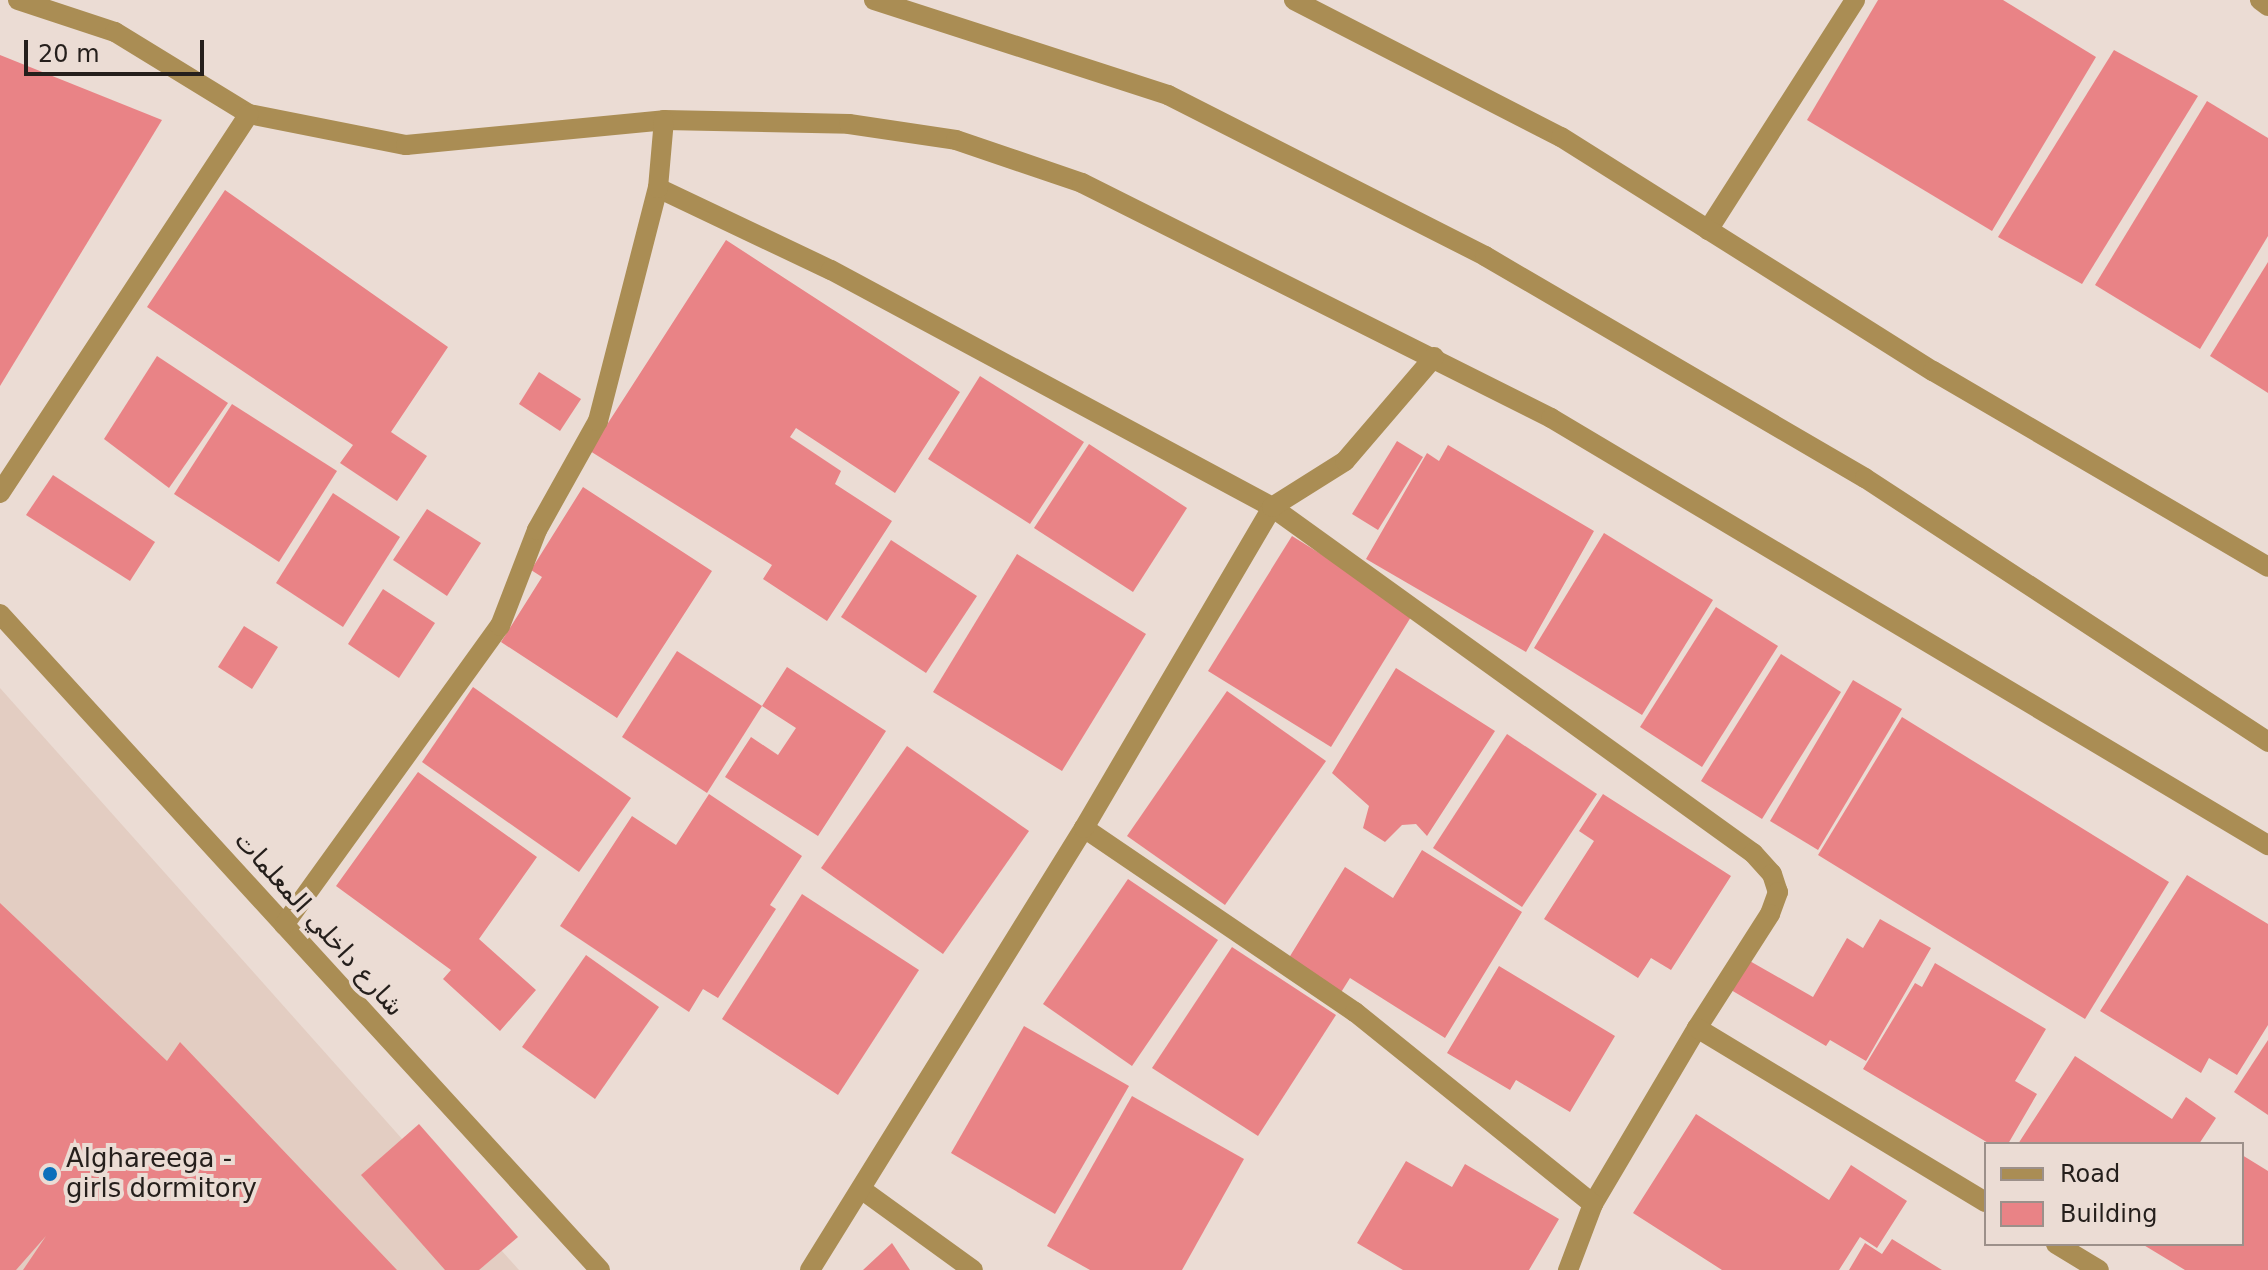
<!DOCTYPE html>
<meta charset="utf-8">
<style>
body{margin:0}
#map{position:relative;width:2268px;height:1270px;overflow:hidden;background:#ebdcd4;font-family:"DejaVu Sans",Cairo,sans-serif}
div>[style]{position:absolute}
.built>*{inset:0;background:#e3cdc2}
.building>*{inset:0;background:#e98386}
.minor>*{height:20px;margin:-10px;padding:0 10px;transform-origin:10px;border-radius:10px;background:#aa8d54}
.tertiary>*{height:20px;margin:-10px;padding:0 10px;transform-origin:10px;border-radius:10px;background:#aa8d54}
.dots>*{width:22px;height:22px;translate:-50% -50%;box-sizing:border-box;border:4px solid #ebdcd4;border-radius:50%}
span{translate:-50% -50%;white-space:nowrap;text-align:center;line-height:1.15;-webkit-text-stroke:8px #ebdcd4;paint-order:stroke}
.street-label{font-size:26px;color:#251f1c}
.poi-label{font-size:26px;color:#251f1c}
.left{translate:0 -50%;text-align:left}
.legend{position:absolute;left:1984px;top:1142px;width:260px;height:104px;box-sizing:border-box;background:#ebdcd4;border:2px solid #9c908a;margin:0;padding:10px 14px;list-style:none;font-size:24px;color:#251f1c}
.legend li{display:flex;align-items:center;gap:16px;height:40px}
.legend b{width:40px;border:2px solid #9c908a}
.scale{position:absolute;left:24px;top:40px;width:180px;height:36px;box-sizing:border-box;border:4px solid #251f1c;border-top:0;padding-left:10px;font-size:24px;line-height:28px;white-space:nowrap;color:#251f1c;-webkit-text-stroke:6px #ebdcd4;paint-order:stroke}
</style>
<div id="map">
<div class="built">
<div style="clip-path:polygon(0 688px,519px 1270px,0 1270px)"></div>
</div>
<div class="building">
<div style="clip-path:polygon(1878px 0,2003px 0,2096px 57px,1992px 231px,1807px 120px)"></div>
<div style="clip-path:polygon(2114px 50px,2198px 96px,2082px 284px,1998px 237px)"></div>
<div style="clip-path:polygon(0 55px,162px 120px,0 386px)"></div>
<div style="clip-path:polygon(2207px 101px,2268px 138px,2268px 236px,2200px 349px,2095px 285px)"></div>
<div style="clip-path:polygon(225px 190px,448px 347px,391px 432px,427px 456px,397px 501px,340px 463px,353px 445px,147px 307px)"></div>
<div style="clip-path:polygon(726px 240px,960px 392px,895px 493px,796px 428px,790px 437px,841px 471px,835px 484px,892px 521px,827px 621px,763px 579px,772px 565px,590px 451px)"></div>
<div style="clip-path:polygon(2268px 262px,2268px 393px,2210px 356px)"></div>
<div style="clip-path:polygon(157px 356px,228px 403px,169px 488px,104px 439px)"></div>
<div style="clip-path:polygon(539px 372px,581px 399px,560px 431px,519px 404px)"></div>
<div style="clip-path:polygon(980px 376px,1084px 442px,1030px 524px,928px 459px)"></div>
<div style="clip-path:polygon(232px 404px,337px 471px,279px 562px,174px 494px)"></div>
<div style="clip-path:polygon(1397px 441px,1423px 457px,1378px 530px,1352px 514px)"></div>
<div style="clip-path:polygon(1089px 444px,1187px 508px,1133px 592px,1034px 528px)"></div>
<div style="clip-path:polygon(1448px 445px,1594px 531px,1526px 652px,1366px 559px,1427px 453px,1439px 461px)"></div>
<div style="clip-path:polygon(53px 475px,155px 542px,130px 581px,26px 515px)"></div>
<div style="clip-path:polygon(583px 487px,712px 571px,617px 718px,501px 642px,542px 577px,531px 570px)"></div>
<div style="clip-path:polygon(333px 493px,400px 537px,343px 627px,276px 583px)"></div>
<div style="clip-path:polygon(427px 509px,481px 543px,447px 596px,393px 560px)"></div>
<div style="clip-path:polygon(1604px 533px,1713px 600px,1642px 715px,1534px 648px)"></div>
<div style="clip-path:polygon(1292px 536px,1414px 612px,1331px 747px,1208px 671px)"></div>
<div style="clip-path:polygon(891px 540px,977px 596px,926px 673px,841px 617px)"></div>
<div style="clip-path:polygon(1017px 554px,1146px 634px,1062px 771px,933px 692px)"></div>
<div style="clip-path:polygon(383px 589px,435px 623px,399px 678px,348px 644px)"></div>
<div style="clip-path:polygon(1716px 607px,1778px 646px,1702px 767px,1640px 727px)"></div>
<div style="clip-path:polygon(244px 626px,278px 647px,252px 689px,218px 667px)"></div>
<div style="clip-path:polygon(677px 651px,762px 706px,707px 793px,622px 737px)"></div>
<div style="clip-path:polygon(1781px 654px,1841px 692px,1762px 819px,1701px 781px)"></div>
<div style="clip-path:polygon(787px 667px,886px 731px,818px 836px,725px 777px,751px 737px,778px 755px,796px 728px,762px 706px)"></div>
<div style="clip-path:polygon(1396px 668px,1495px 731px,1427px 836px,1416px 824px,1402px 825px,1385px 842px,1363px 828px,1369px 806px,1332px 773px)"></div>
<div style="clip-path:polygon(1853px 680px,1902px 709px,1818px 850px,1770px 821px)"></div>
<div style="clip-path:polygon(473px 687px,631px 798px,579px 872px,422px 762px)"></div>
<div style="clip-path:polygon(1227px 691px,1326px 761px,1225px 905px,1127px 836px)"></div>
<div style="clip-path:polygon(1902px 717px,2169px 882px,2085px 1019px,1818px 855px)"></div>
<div style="clip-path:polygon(1507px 734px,1597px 794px,1522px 907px,1433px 848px)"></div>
<div style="clip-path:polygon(907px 746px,1029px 831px,943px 954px,821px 868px)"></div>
<div style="clip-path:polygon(418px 772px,537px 857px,479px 939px,536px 990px,500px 1031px,443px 979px,451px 970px,336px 886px)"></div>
<div style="clip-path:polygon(709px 794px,802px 856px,770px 905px,776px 909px,718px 998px,703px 989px,689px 1012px,560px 926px,632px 816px,676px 845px)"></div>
<div style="clip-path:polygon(1603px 794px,1731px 876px,1671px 970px,1651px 958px,1638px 978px,1544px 919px,1594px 841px,1579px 831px)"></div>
<div style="clip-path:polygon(1422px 850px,1522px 912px,1445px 1038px,1350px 978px,1340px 994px,1287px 961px,1345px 867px,1393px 898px)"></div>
<div style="clip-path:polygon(2187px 875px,2268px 924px,2268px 1025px,2237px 1075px,2209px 1058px,2201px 1073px,2100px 1011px)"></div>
<div style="clip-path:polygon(1128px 879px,1218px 940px,1132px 1066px,1043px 1004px)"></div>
<div style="clip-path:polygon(802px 894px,919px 970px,838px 1095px,722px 1019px)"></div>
<div style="clip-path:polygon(0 903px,167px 1061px,180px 1042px,397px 1270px,23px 1270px,46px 1236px,16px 1270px,0 1270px)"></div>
<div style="clip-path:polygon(1880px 919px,1931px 948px,1866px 1061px,1830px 1040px,1826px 1046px,1731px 990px,1748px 960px,1813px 997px,1847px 938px,1863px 948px)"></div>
<div style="clip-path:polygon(1232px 947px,1336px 1015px,1258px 1136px,1152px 1068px)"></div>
<div style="clip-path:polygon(586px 955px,659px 1007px,595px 1099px,522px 1047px)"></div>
<div style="clip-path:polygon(1935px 963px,2046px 1029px,2015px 1081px,2037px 1094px,2008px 1144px,1990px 1144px,1863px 1069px,1915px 983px,1922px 987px)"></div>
<div style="clip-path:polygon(1499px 966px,1615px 1036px,1570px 1112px,1516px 1080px,1510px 1090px,1447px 1053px)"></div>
<div style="clip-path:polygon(1024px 1026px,1129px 1086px,1055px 1214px,951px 1153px)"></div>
<div style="clip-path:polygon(2268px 1040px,2268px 1115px,2234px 1092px)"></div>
<div style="clip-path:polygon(2075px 1056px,2172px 1119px,2186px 1097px,2216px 1118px,2199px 1144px,2018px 1144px)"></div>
<div style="clip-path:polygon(1132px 1096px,1244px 1159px,1182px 1270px,1090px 1270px,1047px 1246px)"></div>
<div style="clip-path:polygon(1696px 1114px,1829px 1200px,1851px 1165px,1907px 1201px,1877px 1248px,1860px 1237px,1839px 1270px,1722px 1270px,1633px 1213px)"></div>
<div style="clip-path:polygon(419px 1124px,518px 1237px,479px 1270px,445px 1270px,361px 1175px)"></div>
<div style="clip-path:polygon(2242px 1155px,2268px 1171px,2268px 1270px,2185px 1270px,2142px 1244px,2242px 1244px)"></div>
<div style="clip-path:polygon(1406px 1161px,1452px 1187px,1465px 1164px,1559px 1219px,1529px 1270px,1403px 1270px,1357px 1243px)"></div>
<div style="clip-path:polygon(1892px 1239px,1942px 1270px,1849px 1270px,1865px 1243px,1882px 1254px)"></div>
<div style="clip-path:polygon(892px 1243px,910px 1270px,863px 1270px)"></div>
</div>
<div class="minor">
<div style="left:18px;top:0;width:102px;rotate:18.3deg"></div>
<div style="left:115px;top:32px;width:157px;rotate:31.5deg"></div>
<div style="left:249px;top:114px;width:160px;rotate:11.2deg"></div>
<div style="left:406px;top:145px;width:259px;rotate:-5.5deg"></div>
<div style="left:664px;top:120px;width:185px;rotate:1.2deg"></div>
<div style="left:849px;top:124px;width:108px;rotate:8.5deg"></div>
<div style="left:956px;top:140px;width:133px;rotate:18.8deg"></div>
<div style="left:1082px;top:183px;width:525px;rotate:26.61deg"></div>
<div style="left:1551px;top:418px;width:835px;rotate:30.78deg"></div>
<div style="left:2260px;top:0;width:10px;rotate:37deg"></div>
<div style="left:658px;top:188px;width:191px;rotate:25.4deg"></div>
<div style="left:831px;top:270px;width:501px;rotate:28.25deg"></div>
<div style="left:1272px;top:507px;width:593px;rotate:35.73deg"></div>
<div style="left:1753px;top:853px;width:28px;rotate:48deg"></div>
<div style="left:1772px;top:874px;width:19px;rotate:72deg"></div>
<div style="left:1778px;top:892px;width:23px;rotate:110deg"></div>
<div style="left:1770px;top:914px;width:135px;rotate:122.6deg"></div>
<div style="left:1697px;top:1028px;width:204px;rotate:120.6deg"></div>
<div style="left:1593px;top:1204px;width:71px;rotate:110.7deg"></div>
<div style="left:1708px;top:230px;width:273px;rotate:-57.4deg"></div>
<div style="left:0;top:493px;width:453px;rotate:-56.7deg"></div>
<div style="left:0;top:614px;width:889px;rotate:47.55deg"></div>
<div style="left:1084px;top:828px;width:328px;rotate:34.2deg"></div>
<div style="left:1355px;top:1012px;width:306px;rotate:38.9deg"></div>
<div style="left:284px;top:925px;width:369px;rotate:-54.2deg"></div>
<div style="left:500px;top:626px;width:103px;rotate:-68.9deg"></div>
<div style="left:537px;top:530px;width:125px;rotate:-60.8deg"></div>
<div style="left:598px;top:421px;width:241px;rotate:-75.6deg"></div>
<div style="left:658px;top:188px;width:68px;rotate:-85deg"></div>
<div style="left:1697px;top:1028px;width:337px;rotate:31.1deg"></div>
<div style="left:861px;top:1189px;width:138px;rotate:35.9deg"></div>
<div style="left:2056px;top:1244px;width:50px;rotate:31.2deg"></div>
<div style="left:810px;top:1270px;width:520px;rotate:-58.2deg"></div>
<div style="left:1084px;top:828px;width:372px;rotate:-59.6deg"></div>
<div style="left:1272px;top:507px;width:86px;rotate:-32.2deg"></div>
<div style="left:1345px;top:461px;width:137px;rotate:-49.4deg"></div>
</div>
<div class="tertiary">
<div style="left:874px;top:0;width:309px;rotate:17.9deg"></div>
<div style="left:1168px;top:95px;width:356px;rotate:26.9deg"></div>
<div style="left:1485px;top:256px;width:440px;rotate:30.3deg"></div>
<div style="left:1865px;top:478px;width:482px;rotate:33.2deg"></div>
<div style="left:1294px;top:0;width:300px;rotate:27.2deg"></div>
<div style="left:1561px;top:137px;width:439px;rotate:32.2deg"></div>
<div style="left:1933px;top:371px;width:388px;rotate:30.3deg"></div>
</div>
<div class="dots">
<div style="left:50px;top:1174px;background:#0b6fbb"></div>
</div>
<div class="street-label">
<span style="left:319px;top:924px;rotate:48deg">شارع داخلي المعلمات</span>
</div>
<div class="poi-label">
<span class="left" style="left:66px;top:1174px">Alghareega -<br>girls dormitory</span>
</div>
<ul class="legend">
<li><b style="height:10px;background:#aa8d54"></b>Road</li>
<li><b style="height:22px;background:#e98386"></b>Building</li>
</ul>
<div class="scale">20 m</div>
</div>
